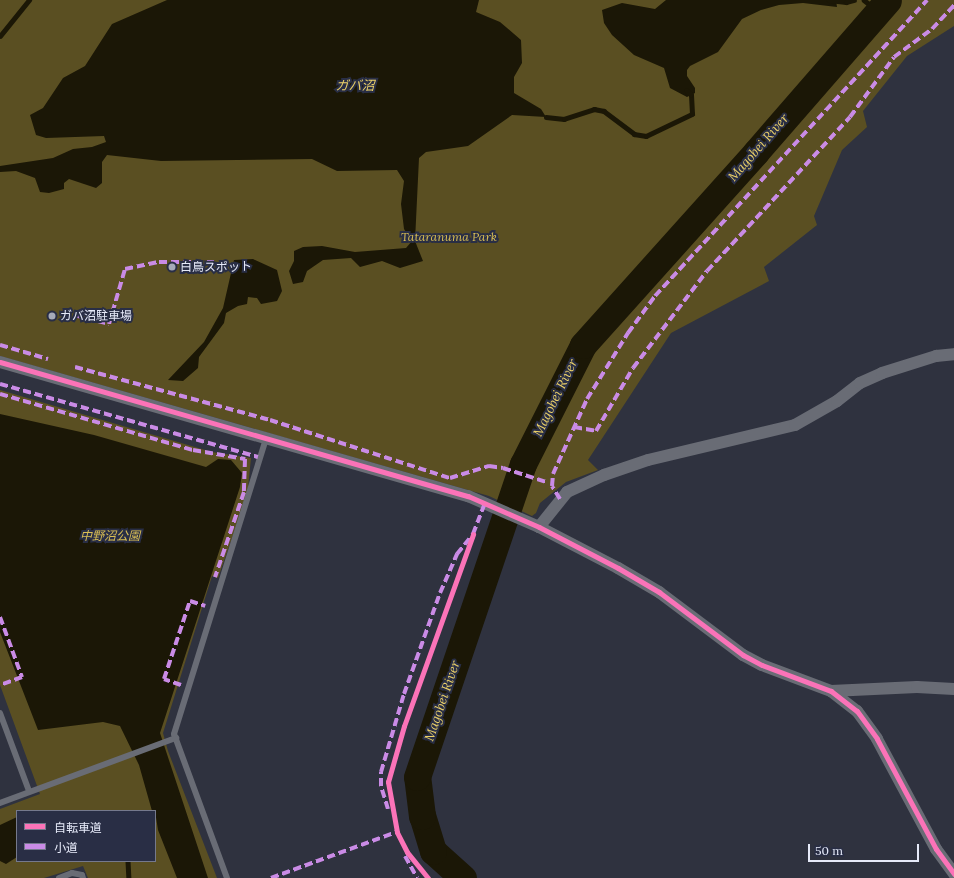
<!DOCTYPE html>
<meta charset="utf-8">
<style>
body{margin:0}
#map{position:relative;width:954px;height:878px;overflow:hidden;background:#2f323f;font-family:Lora,"Noto Sans JP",serif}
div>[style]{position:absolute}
.green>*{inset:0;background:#5a4f22}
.water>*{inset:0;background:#1b1706}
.stream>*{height:4.5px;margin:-2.25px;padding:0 2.25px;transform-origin:2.25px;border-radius:2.25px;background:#1b1706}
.river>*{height:27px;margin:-13.5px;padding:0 13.5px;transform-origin:13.5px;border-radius:13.5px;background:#1b1706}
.service>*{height:6px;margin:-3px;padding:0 3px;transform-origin:3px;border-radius:3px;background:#696c75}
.minor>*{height:12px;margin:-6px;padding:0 6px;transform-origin:6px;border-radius:6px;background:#696c75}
.quiet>*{height:4px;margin-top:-2px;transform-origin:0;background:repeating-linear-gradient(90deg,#ca8be6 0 8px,transparent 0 12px)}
.cycleway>*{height:5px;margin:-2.5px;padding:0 2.5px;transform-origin:2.5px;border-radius:2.5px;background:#fb73b8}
.dots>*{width:11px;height:11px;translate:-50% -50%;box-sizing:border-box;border:2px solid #292e45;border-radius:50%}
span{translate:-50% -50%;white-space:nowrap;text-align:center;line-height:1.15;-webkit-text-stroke:4px #292e45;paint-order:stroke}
.park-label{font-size:12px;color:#d9be54;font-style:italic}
.poi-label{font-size:12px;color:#e6eaf9}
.left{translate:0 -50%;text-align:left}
.water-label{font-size:13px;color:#ecd168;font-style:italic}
.legend{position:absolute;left:16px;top:810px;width:140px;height:52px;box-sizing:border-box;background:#292e45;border:1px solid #75798d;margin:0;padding:5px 7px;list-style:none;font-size:12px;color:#e6eaf9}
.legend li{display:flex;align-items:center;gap:8px;height:20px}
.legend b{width:20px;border:1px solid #75798d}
.scale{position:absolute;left:808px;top:844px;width:111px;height:18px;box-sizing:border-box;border:2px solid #e6eaf9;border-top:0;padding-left:5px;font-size:12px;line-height:14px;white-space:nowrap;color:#e6eaf9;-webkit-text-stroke:3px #292e45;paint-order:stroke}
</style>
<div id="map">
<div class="green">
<div style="clip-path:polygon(0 0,954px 0,954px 26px,907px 56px,863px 111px,867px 127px,842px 150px,814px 216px,817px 225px,764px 267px,769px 281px,671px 333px,588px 460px,598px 470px,566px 482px,540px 503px,536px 513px,532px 516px,489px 496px,0 356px)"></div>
<div style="clip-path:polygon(evenodd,0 390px,212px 452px,251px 458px,248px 488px,233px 535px,218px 578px,212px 576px,163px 733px,168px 751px,217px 878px,88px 878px,83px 866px,44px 878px,0 878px,0 809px,40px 794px,0 685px,0 390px,17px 811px,155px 811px,155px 861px,17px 861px,17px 811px)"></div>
</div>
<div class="water">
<div style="clip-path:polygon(167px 0,479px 0,476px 12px,500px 22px,521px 40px,522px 63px,514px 77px,514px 93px,541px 109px,546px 117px,512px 115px,468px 146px,426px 152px,419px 158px,415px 241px,423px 261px,400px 268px,382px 261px,360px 267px,351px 258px,323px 260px,307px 271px,303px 282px,293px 284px,289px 271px,294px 261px,294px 251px,303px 247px,322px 246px,355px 252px,406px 248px,412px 241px,404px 229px,401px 204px,404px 181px,397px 170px,337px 171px,312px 159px,161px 161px,107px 155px,102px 162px,102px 183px,96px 188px,69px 179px,64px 183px,64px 189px,49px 193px,40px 192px,35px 178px,16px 171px,0 172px,0 166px,53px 158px,73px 149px,92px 147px,106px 142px,104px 136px,46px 138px,36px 135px,30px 115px,43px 108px,63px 78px,85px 66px,112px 24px)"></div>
<div style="clip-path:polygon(666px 0,836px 0,837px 7px,803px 3px,779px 5px,761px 10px,742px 19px,718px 52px,690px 66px,687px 70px,687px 76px,695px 88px,695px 93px,687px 97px,670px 88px,664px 68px,634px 55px,612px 35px,604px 23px,602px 10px,622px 3px,655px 9px)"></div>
<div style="clip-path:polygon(253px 259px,277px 270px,282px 291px,277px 301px,261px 304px,257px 298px,248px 297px,247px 304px,238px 306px,226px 313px,224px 323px,199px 357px,198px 368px,183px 381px,168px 380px,204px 342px,223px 308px,234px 260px)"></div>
<div style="clip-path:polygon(0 414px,94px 435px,206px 467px,218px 459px,231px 460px,242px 473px,240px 487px,160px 733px,208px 878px,177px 878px,158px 830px,155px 811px,152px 811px,139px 765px,120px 726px,103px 722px,38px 730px,0 632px)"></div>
<div style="clip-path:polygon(17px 817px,17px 857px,6px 864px,0 861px,0 825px)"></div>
</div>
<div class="stream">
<div style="left:829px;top:0;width:17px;rotate:7deg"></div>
<div style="left:846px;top:2px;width:8px;rotate:-14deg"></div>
<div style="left:864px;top:0;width:18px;rotate:38deg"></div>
<div style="left:0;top:36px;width:46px;rotate:-51.1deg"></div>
<div style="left:546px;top:117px;width:18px;rotate:6deg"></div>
<div style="left:564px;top:119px;width:32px;rotate:-18deg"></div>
<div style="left:594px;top:109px;width:10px;rotate:11deg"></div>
<div style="left:604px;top:111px;width:38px;rotate:37deg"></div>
<div style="left:634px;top:134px;width:12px;rotate:9deg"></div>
<div style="left:646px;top:136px;width:51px;rotate:-25.6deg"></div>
<div style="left:692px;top:114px;width:19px;rotate:-93deg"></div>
<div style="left:691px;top:95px;width:6px;rotate:-135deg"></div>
<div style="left:128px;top:861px;width:17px;rotate:87deg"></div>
</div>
<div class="river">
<div style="left:463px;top:878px;width:40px;rotate:-138deg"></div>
<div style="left:433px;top:851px;width:37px;rotate:-107deg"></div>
<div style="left:422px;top:816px;width:39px;rotate:-97deg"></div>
<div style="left:417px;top:777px;width:330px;rotate:-71.3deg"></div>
<div style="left:523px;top:464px;width:133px;rotate:-63.2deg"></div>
<div style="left:583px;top:345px;width:259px;rotate:-48.1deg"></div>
<div style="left:756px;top:152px;width:201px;rotate:-49deg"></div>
</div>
<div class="service">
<div style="left:0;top:713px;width:83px;rotate:69.6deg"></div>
<div style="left:0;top:803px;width:188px;rotate:-20.3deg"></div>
<div style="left:59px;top:878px;width:14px;rotate:-21deg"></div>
<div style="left:72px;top:873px;width:10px;rotate:11deg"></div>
<div style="left:82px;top:875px;width:3px;rotate:72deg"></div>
<div style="left:227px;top:878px;width:153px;rotate:-110.2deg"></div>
<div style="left:174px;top:734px;width:310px;rotate:-72.7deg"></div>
</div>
<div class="minor">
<div style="left:0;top:362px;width:487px;rotate:16deg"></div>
<div style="left:468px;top:496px;width:77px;rotate:23.6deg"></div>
<div style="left:539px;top:527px;width:89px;rotate:27.4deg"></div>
<div style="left:618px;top:568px;width:48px;rotate:30.3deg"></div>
<div style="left:659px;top:592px;width:105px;rotate:36.9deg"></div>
<div style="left:743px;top:655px;width:21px;rotate:28deg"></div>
<div style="left:762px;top:665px;width:74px;rotate:20.6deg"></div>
<div style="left:831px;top:691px;width:33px;rotate:38deg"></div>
<div style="left:857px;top:711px;width:34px;rotate:54deg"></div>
<div style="left:877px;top:739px;width:125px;rotate:61.8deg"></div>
<div style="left:936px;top:849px;width:31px;rotate:54deg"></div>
<div style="left:539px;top:527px;width:45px;rotate:-51.3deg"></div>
<div style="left:567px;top:492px;width:41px;rotate:-24.7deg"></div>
<div style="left:604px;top:475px;width:46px;rotate:-18.8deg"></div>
<div style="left:648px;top:460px;width:151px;rotate:-13.4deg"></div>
<div style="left:795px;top:425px;width:48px;rotate:-29.7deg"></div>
<div style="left:837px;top:401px;width:29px;rotate:-38deg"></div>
<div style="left:860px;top:383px;width:24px;rotate:-24deg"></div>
<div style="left:882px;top:373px;width:57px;rotate:-17.5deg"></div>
<div style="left:936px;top:356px;width:18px;rotate:-6deg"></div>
<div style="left:831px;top:691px;width:86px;rotate:-2.7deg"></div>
<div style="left:917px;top:687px;width:37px;rotate:3deg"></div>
</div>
<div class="quiet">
<div style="left:74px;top:315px;width:36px;rotate:14deg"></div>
<div style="left:109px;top:324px;width:57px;rotate:-73.8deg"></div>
<div style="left:125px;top:269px;width:35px;rotate:-12deg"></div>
<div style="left:159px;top:262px;width:55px"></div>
<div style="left:0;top:345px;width:50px;rotate:16.3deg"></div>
<div style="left:75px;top:367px;width:202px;rotate:15.2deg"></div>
<div style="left:270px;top:420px;width:189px;rotate:17.9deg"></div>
<div style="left:450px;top:478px;width:41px;rotate:-17.1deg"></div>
<div style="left:489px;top:466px;width:14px;rotate:8deg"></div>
<div style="left:503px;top:468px;width:45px;rotate:18deg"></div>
<div style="left:0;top:384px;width:268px;rotate:15.8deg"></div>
<div style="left:0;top:394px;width:201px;rotate:16.2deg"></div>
<div style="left:193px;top:450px;width:53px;rotate:9.8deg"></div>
<div style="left:245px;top:459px;width:33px;rotate:92deg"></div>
<div style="left:244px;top:492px;width:90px;rotate:108.8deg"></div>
<div style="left:574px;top:427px;width:22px;rotate:10deg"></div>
<div style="left:596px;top:431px;width:73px;rotate:-59.6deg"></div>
<div style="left:633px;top:368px;width:122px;rotate:-52.7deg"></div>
<div style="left:707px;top:271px;width:210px;rotate:-47.1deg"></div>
<div style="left:850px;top:117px;width:74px;rotate:-53.7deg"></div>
<div style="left:894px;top:57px;width:47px;rotate:-36.4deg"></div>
<div style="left:932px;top:29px;width:33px;rotate:-47deg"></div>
<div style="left:560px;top:499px;width:15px;rotate:-122deg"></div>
<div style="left:552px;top:486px;width:12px;rotate:-85deg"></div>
<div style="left:553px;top:474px;width:82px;rotate:-65.6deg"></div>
<div style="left:587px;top:399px;width:78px;rotate:-58.2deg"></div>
<div style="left:628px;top:333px;width:46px;rotate:-53.9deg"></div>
<div style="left:655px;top:296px;width:402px;rotate:-47.4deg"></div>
<div style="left:0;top:617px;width:64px;rotate:69.9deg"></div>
<div style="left:22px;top:677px;width:23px;rotate:160deg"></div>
<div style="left:181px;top:685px;width:18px;rotate:-161deg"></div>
<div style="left:164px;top:679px;width:82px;rotate:-71.6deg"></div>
<div style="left:190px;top:601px;width:16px;rotate:18deg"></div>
<div style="left:388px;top:809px;width:24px;rotate:-107deg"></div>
<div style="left:381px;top:786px;width:14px;rotate:-90deg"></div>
<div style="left:381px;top:772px;width:81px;rotate:-73.6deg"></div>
<div style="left:404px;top:694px;width:107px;rotate:-70.4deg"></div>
<div style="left:440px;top:593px;width:43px;rotate:-66.4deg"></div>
<div style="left:457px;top:554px;width:26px;rotate:-51deg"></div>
<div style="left:473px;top:534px;width:33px;rotate:-69deg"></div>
<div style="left:405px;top:856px;width:25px;rotate:61deg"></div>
<div style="left:271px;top:878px;width:134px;rotate:-20.1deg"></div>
</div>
<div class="cycleway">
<div style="left:0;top:362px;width:487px;rotate:16deg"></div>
<div style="left:468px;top:496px;width:77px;rotate:23.6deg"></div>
<div style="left:539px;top:527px;width:89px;rotate:27.4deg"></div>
<div style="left:618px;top:568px;width:48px;rotate:30.3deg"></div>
<div style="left:659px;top:592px;width:105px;rotate:36.9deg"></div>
<div style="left:743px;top:655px;width:21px;rotate:28deg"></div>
<div style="left:762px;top:665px;width:74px;rotate:20.6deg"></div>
<div style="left:831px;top:691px;width:33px;rotate:38deg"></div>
<div style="left:857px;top:711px;width:34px;rotate:54deg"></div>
<div style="left:877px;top:739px;width:125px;rotate:61.8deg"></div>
<div style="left:936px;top:849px;width:31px;rotate:54deg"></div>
<div style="left:428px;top:878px;width:33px;rotate:-129deg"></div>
<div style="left:407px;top:852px;width:22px;rotate:-117deg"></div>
<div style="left:397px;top:832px;width:51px;rotate:-100.2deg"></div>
<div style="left:388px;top:782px;width:58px;rotate:-74.1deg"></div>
<div style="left:404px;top:726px;width:204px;rotate:-70.2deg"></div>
</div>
<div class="dots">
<div style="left:172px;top:267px;background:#a6aab8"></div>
<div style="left:52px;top:316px;background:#a6aab8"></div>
</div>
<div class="park-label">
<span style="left:449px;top:237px">Tataranuma Park</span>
<span style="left:110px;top:536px">中野沼公園</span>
</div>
<div class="poi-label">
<span class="left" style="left:180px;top:267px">白鳥スポット</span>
<span class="left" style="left:60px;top:316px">ガバ沼駐車場</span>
</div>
<div class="water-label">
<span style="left:355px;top:86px">ガバ沼</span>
<span style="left:759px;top:148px;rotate:-49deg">Magobei River</span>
<span style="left:556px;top:398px;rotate:-64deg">Magobei River</span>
<span style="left:443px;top:701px;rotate:-71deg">Magobei River</span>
</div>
<ul class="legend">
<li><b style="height:5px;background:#fb73b8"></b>自転車道</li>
<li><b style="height:5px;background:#ca8be6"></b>小道</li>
</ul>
<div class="scale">50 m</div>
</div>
